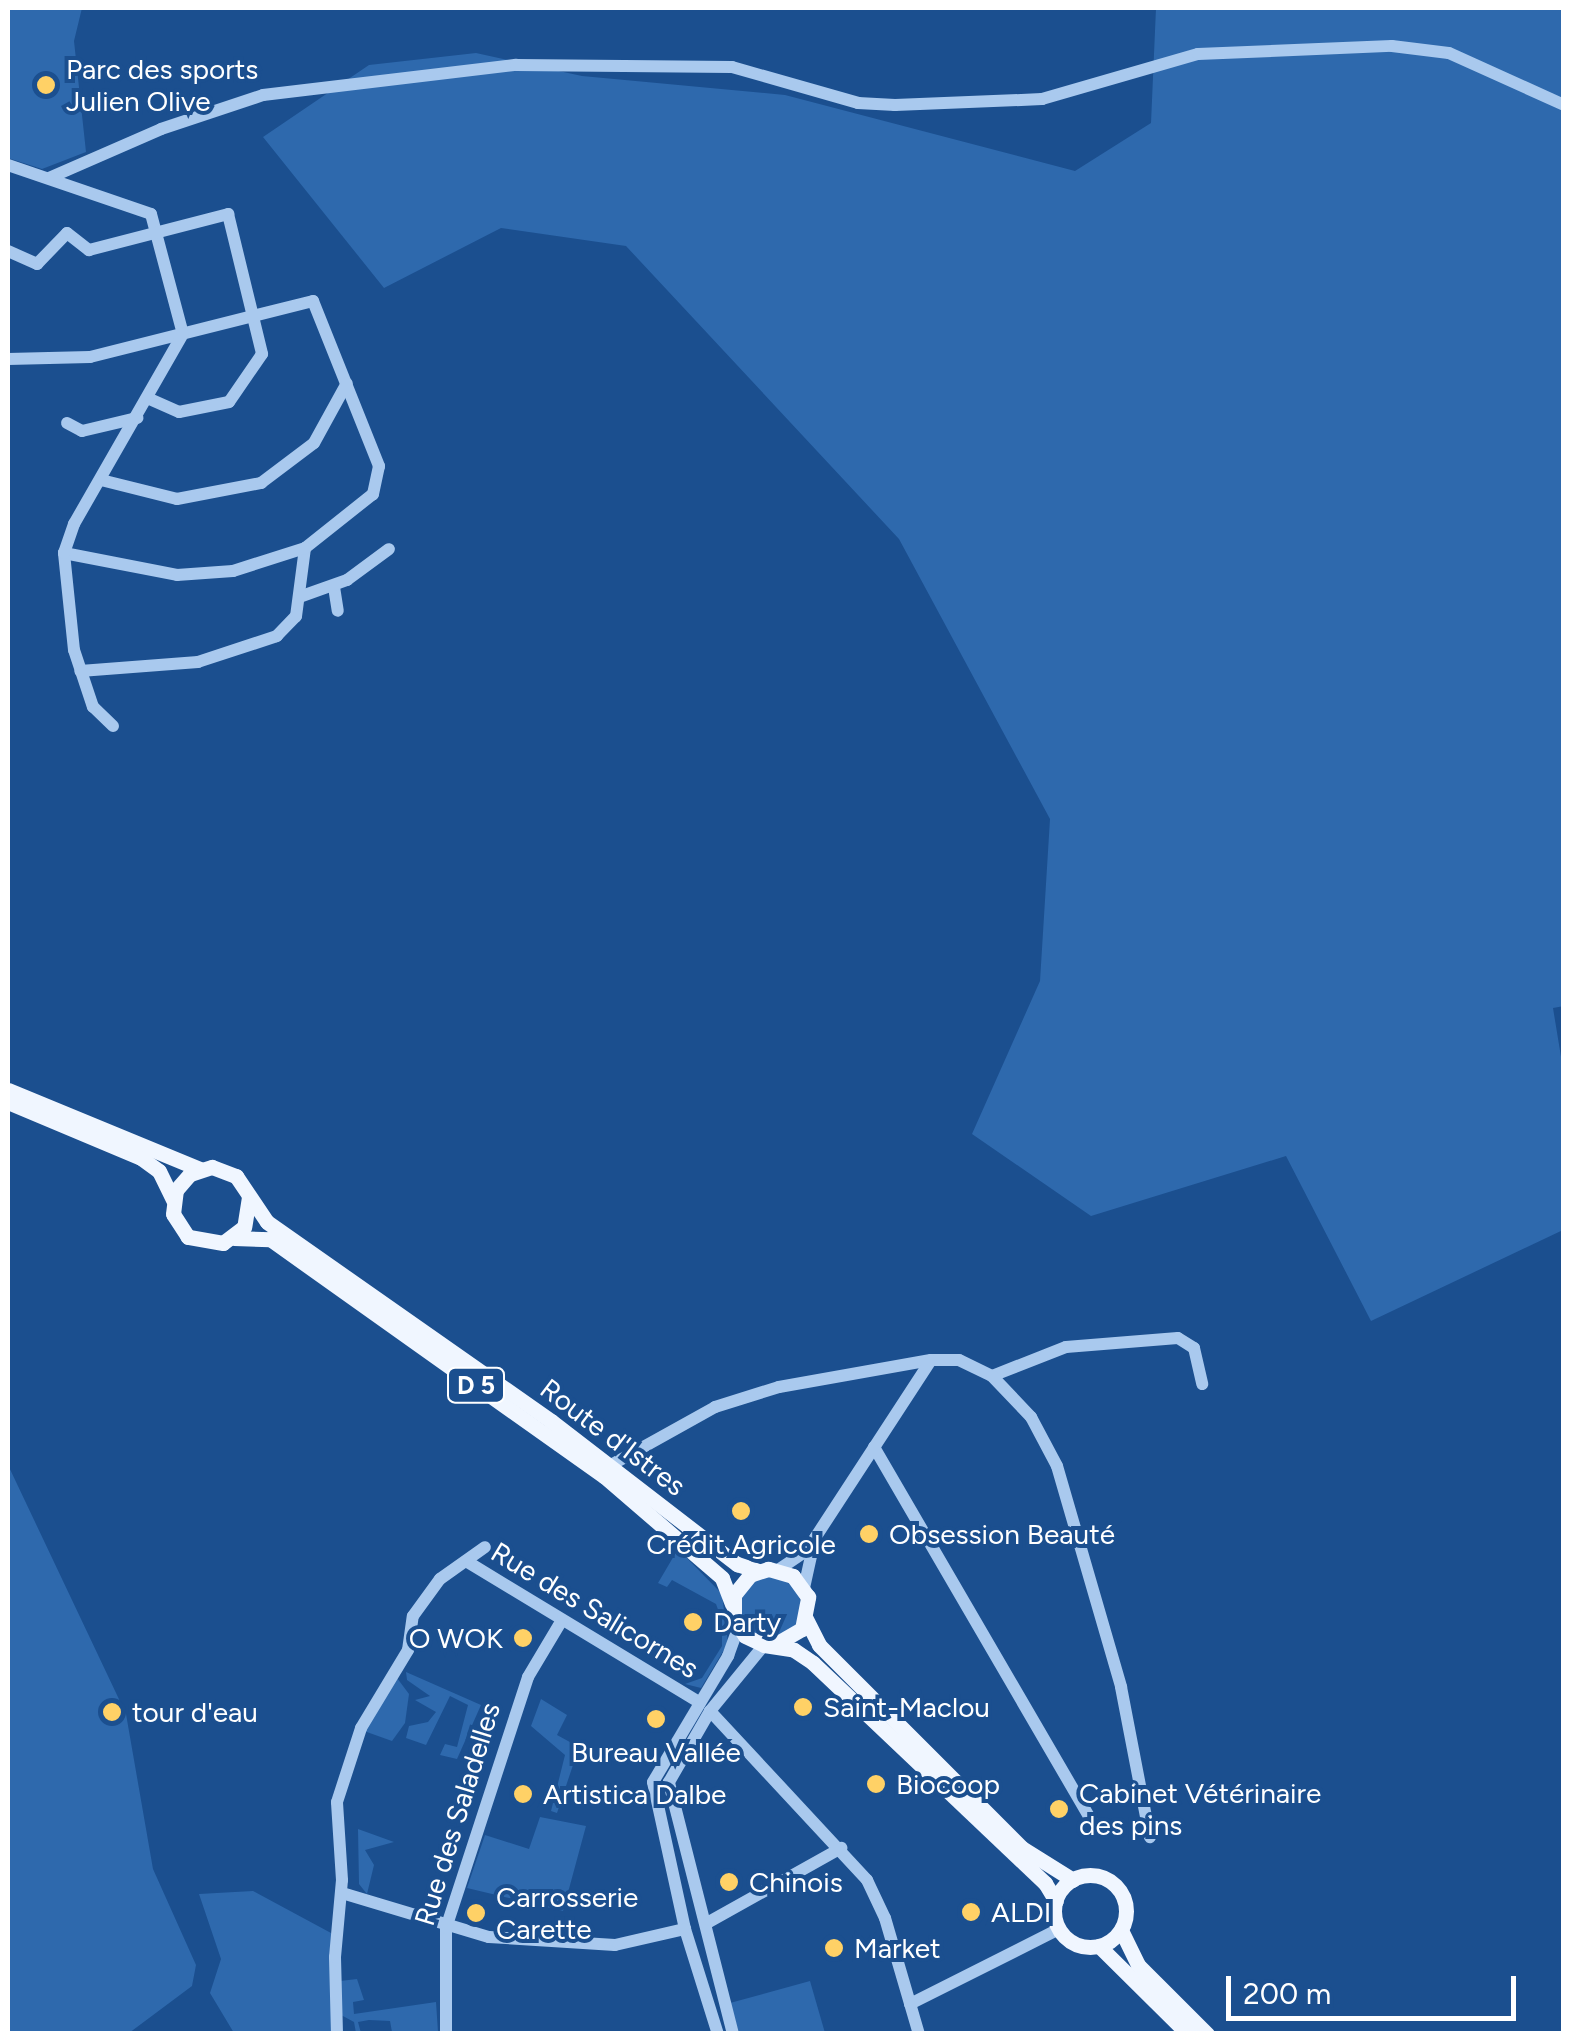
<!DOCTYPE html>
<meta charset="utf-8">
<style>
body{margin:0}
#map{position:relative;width:1571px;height:2041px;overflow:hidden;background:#1b4f8f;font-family:Figtree,sans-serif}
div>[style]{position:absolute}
.green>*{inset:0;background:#2e69ad}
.round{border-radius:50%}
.minor>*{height:12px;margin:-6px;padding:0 6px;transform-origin:6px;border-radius:6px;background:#a9c9ee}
.major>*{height:15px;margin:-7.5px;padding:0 7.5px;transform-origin:7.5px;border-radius:7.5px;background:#f0f6ff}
.major>.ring{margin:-7.5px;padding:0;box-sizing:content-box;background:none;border:15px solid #f0f6ff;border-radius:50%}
.dots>*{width:28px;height:28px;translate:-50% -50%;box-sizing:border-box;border:5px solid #1b4f8f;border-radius:50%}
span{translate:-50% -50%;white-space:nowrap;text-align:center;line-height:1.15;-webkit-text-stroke:8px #1b4f8f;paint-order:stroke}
.shield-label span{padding:2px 8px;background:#1b4f8f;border:2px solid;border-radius:8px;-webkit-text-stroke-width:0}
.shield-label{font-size:25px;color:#fff;font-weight:700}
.poi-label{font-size:28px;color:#fff}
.left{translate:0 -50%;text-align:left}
.right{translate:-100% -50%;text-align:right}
.street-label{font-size:28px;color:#fff}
.frame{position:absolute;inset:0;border:10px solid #fff;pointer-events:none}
.scale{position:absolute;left:1226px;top:1976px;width:290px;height:45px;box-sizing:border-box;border:5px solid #fff;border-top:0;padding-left:12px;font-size:30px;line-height:35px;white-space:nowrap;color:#fff;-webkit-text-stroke:8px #1b4f8f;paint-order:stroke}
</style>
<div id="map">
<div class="green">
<div style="clip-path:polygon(8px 8px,82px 8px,74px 41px,86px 152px,42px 169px,8px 158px)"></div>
<div style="clip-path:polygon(1156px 8px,1563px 8px,1564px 1006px,1553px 1008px,1563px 1069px,1563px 1230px,1371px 1321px,1286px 1156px,1091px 1216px,972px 1134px,1040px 981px,1050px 819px,899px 539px,626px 246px,501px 228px,384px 288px,263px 137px,369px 65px,476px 53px,582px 76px,785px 95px,1075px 171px,1151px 123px)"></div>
<div style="clip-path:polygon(8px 1465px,126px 1714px,153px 1869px,196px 1965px,192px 1986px,129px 2033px,8px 2033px)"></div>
<div style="clip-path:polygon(678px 1549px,722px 1594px,728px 1643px,701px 1688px,685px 1684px,702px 1678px,722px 1646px,722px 1621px,716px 1604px,672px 1580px,667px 1587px,658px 1583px)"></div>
<div class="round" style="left:739px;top:1576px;width:62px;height:62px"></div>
<div style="clip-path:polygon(406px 1672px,481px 1705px,457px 1759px,440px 1755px,445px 1744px,457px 1747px,468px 1705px,450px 1696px,426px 1745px,406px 1738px,409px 1726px,428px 1722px,436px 1712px,415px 1700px,430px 1696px,407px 1680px)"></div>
<div style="clip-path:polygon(397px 1678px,409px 1694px,405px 1723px,392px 1741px,364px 1731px)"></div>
<div style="clip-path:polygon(541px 1699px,567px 1715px,557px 1735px,579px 1747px,557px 1813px,551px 1811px,565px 1755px,531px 1726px)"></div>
<div style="clip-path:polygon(540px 1817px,586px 1826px,563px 1911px,467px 1888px,485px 1835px,529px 1849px)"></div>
<div style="clip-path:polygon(358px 1829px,394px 1842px,365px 1850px,374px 1865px,367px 1894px,359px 1884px)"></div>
<div style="clip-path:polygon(253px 1891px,331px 1933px,334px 2033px,234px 2033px,210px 1993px,221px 1959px,199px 1894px)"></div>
<div style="clip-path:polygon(357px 1979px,364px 2000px,353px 2002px,354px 2014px,436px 2002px,438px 2032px,380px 2033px,392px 2032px,390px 2021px,369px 2020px,358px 2022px,361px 2033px,369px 2033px,356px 2033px,354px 2022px,341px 2015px,340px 1981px)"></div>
<div style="clip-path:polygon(810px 1981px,825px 2033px,739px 2033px,730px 2003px)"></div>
</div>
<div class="minor">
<div style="left:8px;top:165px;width:151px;rotate:18.9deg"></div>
<div style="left:151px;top:214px;width:124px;rotate:75.1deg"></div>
<div style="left:49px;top:178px;width:122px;rotate:-23.6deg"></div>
<div style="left:161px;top:129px;width:108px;rotate:-18.4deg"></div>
<div style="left:263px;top:95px;width:255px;rotate:-6.8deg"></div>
<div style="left:516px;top:65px;width:216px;rotate:0.5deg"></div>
<div style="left:732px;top:67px;width:131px;rotate:15.9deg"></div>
<div style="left:858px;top:103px;width:37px;rotate:3deg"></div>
<div style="left:895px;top:105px;width:147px;rotate:-2.3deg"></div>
<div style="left:1042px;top:99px;width:162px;rotate:-16.1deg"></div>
<div style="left:1198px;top:54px;width:194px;rotate:-2.4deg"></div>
<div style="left:1392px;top:46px;width:57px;rotate:7deg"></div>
<div style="left:1449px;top:53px;width:126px;rotate:24.3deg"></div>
<div style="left:8px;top:251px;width:32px;rotate:24deg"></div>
<div style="left:37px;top:264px;width:43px;rotate:-45.9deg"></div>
<div style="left:67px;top:233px;width:28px;rotate:38deg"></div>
<div style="left:89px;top:250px;width:144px;rotate:-14.5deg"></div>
<div style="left:228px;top:214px;width:144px;rotate:76.3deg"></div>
<div style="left:262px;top:354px;width:58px;rotate:124.5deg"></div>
<div style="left:229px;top:402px;width:51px;rotate:168.7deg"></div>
<div style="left:179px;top:412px;width:34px;rotate:-156deg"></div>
<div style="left:8px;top:359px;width:82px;rotate:-1.4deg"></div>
<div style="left:90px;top:357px;width:230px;rotate:-14.1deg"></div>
<div style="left:313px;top:301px;width:178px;rotate:68.2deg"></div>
<div style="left:379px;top:466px;width:29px;rotate:102deg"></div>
<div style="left:373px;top:494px;width:87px;rotate:141.5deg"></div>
<div style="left:305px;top:548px;width:69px;rotate:97.5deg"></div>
<div style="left:296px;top:616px;width:28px;rotate:134deg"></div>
<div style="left:277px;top:636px;width:83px;rotate:161.8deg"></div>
<div style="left:198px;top:662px;width:118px;rotate:175.6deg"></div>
<div style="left:67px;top:423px;width:17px;rotate:28deg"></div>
<div style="left:82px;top:431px;width:57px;rotate:-13.3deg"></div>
<div style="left:101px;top:480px;width:78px;rotate:14deg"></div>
<div style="left:177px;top:499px;width:86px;rotate:-10.8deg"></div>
<div style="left:261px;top:483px;width:66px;rotate:-37deg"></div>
<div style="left:314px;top:443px;width:68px;rotate:-61.2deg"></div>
<div style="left:64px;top:553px;width:115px;rotate:11deg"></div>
<div style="left:177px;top:575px;width:56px;rotate:-4.1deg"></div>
<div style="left:233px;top:571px;width:76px;rotate:-17.7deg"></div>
<div style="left:334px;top:587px;width:24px;rotate:81deg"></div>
<div style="left:302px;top:596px;width:48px;rotate:-19.6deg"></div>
<div style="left:347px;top:580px;width:52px;rotate:-36.4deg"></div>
<div style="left:113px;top:726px;width:28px;rotate:-136deg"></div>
<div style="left:93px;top:707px;width:60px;rotate:-108.4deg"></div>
<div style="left:74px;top:650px;width:98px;rotate:-95.9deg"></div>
<div style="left:64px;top:553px;width:31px;rotate:-71deg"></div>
<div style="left:74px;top:524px;width:219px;rotate:-60.2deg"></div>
<div style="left:992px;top:1376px;width:79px;rotate:-21.4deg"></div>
<div style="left:1066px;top:1347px;width:112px;rotate:-4.6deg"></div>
<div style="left:1178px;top:1338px;width:19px;rotate:32deg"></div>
<div style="left:1194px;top:1348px;width:37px;rotate:77deg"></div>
<div style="left:874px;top:1447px;width:442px;rotate:59.8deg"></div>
<div style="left:611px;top:1465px;width:119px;rotate:-29.1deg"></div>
<div style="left:715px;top:1407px;width:67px;rotate:-17.4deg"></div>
<div style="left:779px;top:1387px;width:154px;rotate:-10.1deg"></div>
<div style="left:931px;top:1360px;width:28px"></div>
<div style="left:959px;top:1360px;width:37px;rotate:26deg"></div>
<div style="left:992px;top:1376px;width:57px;rotate:46.4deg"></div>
<div style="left:1031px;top:1417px;width:55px;rotate:62deg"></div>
<div style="left:1057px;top:1466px;width:230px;rotate:73.8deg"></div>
<div style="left:1121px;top:1687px;width:153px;rotate:79.1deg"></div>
<div style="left:466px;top:1561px;width:272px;rotate:31.2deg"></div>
<div style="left:778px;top:1570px;width:36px;rotate:-34deg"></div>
<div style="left:804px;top:1588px;width:51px;rotate:-77.6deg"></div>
<div style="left:815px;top:1538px;width:212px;rotate:-56.9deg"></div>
<div style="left:710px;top:1711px;width:231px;rotate:47.1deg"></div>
<div style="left:867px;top:1880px;width:42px;rotate:64.7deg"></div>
<div style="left:885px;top:1918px;width:121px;rotate:73.7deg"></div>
<div style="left:342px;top:1893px;width:153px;rotate:16.7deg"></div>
<div style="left:489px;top:1937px;width:126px;rotate:3.6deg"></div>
<div style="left:615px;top:1945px;width:72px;rotate:-12.9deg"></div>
<div style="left:707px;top:1923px;width:154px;rotate:-29.2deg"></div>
<div style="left:685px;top:1929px;width:150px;rotate:-102.3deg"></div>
<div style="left:653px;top:1782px;width:147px;rotate:-59.2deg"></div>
<div style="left:728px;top:1656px;width:30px;rotate:-70deg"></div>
<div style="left:685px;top:1929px;width:110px;rotate:72.6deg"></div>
<div style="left:910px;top:2004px;width:167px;rotate:-26.7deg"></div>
<div style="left:337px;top:2034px;width:77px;rotate:-91.5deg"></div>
<div style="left:335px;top:1957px;width:77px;rotate:-84.8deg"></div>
<div style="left:342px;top:1880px;width:78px;rotate:-93.7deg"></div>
<div style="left:337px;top:1802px;width:78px;rotate:-72deg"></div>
<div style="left:361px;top:1728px;width:91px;rotate:-58.9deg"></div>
<div style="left:408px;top:1650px;width:34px;rotate:-82deg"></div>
<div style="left:413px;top:1616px;width:46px;rotate:-53.9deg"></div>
<div style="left:440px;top:1579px;width:55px;rotate:-35.4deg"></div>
<div style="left:446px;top:2034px;width:106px;rotate:-90deg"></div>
<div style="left:446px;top:1928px;width:264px;rotate:-71.9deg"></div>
<div style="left:528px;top:1677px;width:66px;rotate:-59.2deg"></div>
<div style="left:733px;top:2034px;width:260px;rotate:-104.3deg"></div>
<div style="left:669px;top:1782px;width:82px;rotate:-60deg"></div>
<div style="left:710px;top:1711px;width:85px;rotate:-50.7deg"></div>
</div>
<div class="major">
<div style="left:8px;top:1090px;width:208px;rotate:22.4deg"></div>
<div style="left:8px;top:1102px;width:144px;rotate:22.8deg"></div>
<div style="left:141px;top:1158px;width:22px;rotate:36deg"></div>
<div style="left:159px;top:1171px;width:32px;rotate:64deg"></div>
<div style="left:249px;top:1197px;width:30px;rotate:99deg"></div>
<div style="left:244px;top:1227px;width:26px;rotate:143deg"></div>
<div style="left:223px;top:1243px;width:36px;rotate:-170deg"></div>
<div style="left:188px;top:1237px;width:27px;rotate:-123deg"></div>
<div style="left:173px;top:1214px;width:24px;rotate:-83deg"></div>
<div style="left:176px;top:1190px;width:21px;rotate:-49deg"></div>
<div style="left:190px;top:1174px;width:23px;rotate:-18deg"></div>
<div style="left:212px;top:1167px;width:26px;rotate:21deg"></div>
<div style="left:236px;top:1176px;width:55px;rotate:56deg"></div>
<div style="left:267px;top:1222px;width:347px;rotate:35deg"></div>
<div style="left:551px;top:1421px;width:235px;rotate:37.6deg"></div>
<div style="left:737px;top:1564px;width:22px;rotate:18deg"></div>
<div style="left:234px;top:1238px;width:36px;rotate:2deg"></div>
<div style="left:270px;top:1239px;width:410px;rotate:35.4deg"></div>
<div style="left:604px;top:1476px;width:156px;rotate:40.8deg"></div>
<div style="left:722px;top:1578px;width:28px;rotate:69deg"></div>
<div style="left:806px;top:1619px;width:29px;rotate:63deg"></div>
<div style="left:819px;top:1645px;width:287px;rotate:45deg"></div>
<div style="left:1022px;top:1848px;width:60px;rotate:32.1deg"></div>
<div style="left:774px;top:1645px;width:32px;rotate:-30deg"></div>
<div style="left:802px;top:1629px;width:33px;rotate:-79deg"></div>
<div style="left:808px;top:1597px;width:26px;rotate:-126deg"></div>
<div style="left:793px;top:1576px;width:26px;rotate:-164deg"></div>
<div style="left:768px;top:1569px;width:19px;rotate:162deg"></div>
<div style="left:750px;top:1575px;width:26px;rotate:129deg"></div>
<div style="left:734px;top:1595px;width:25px;rotate:90deg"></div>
<div style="left:734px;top:1620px;width:19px;rotate:55deg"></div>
<div style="left:745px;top:1636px;width:21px;rotate:25deg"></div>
<div style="left:764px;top:1645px;width:30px;rotate:9deg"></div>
<div style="left:794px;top:1650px;width:23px;rotate:34deg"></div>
<div style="left:813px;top:1663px;width:320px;rotate:43.5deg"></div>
<div style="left:1045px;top:1883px;width:21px;rotate:59deg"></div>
<div class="ring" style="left:1054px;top:1875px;width:57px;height:57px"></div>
<div style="left:1121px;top:1930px;width:39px;rotate:64deg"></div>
<div style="left:1138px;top:1965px;width:98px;rotate:45deg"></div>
<div style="left:1099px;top:1946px;width:125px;rotate:44.7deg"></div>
</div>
<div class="dots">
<div style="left:46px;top:85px;background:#ffd166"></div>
<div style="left:741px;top:1511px;background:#ffd166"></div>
<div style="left:869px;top:1534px;background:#ffd166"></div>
<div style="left:693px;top:1622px;background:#ffd166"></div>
<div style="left:523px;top:1638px;background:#ffd166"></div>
<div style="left:803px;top:1707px;background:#ffd166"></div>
<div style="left:112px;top:1712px;background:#ffd166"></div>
<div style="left:656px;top:1719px;background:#ffd166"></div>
<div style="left:876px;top:1784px;background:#ffd166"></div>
<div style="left:523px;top:1794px;background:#ffd166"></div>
<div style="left:1059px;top:1809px;background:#ffd166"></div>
<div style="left:729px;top:1882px;background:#ffd166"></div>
<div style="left:971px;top:1912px;background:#ffd166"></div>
<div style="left:476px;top:1913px;background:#ffd166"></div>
<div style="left:834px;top:1948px;background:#ffd166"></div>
</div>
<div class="shield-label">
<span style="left:476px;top:1385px">D 5</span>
</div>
<div class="poi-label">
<span class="left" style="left:66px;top:85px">Parc des sports<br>Julien Olive</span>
<span class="left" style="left:889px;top:1534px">Obsession Beauté</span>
<span style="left:741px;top:1544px">Crédit Agricole</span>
<span class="left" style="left:713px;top:1622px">Darty</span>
<span class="right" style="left:503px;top:1638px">O WOK</span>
<span class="left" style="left:823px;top:1707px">Saint-Maclou</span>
<span class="left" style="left:132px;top:1712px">tour d'eau</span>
<span style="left:656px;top:1752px">Bureau Vallée</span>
<span class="left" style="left:896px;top:1784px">Biocoop</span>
<span class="left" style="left:1079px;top:1809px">Cabinet Vétérinaire<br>des pins</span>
<span class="left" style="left:543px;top:1794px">Artistica Dalbe</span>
<span class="left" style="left:749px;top:1882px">Chinois</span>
<span class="left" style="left:496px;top:1913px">Carrosserie<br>Carette</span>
<span class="left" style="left:991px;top:1912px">ALDI</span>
<span class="left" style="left:854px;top:1948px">Market</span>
</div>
<div class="street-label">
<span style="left:613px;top:1437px;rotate:37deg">Route d'Istres</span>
<span style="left:595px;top:1610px;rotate:31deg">Rue des Salicornes</span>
<span style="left:457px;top:1814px;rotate:-73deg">Rue des Saladelles</span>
</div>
<div class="frame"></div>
<div class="scale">200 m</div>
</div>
